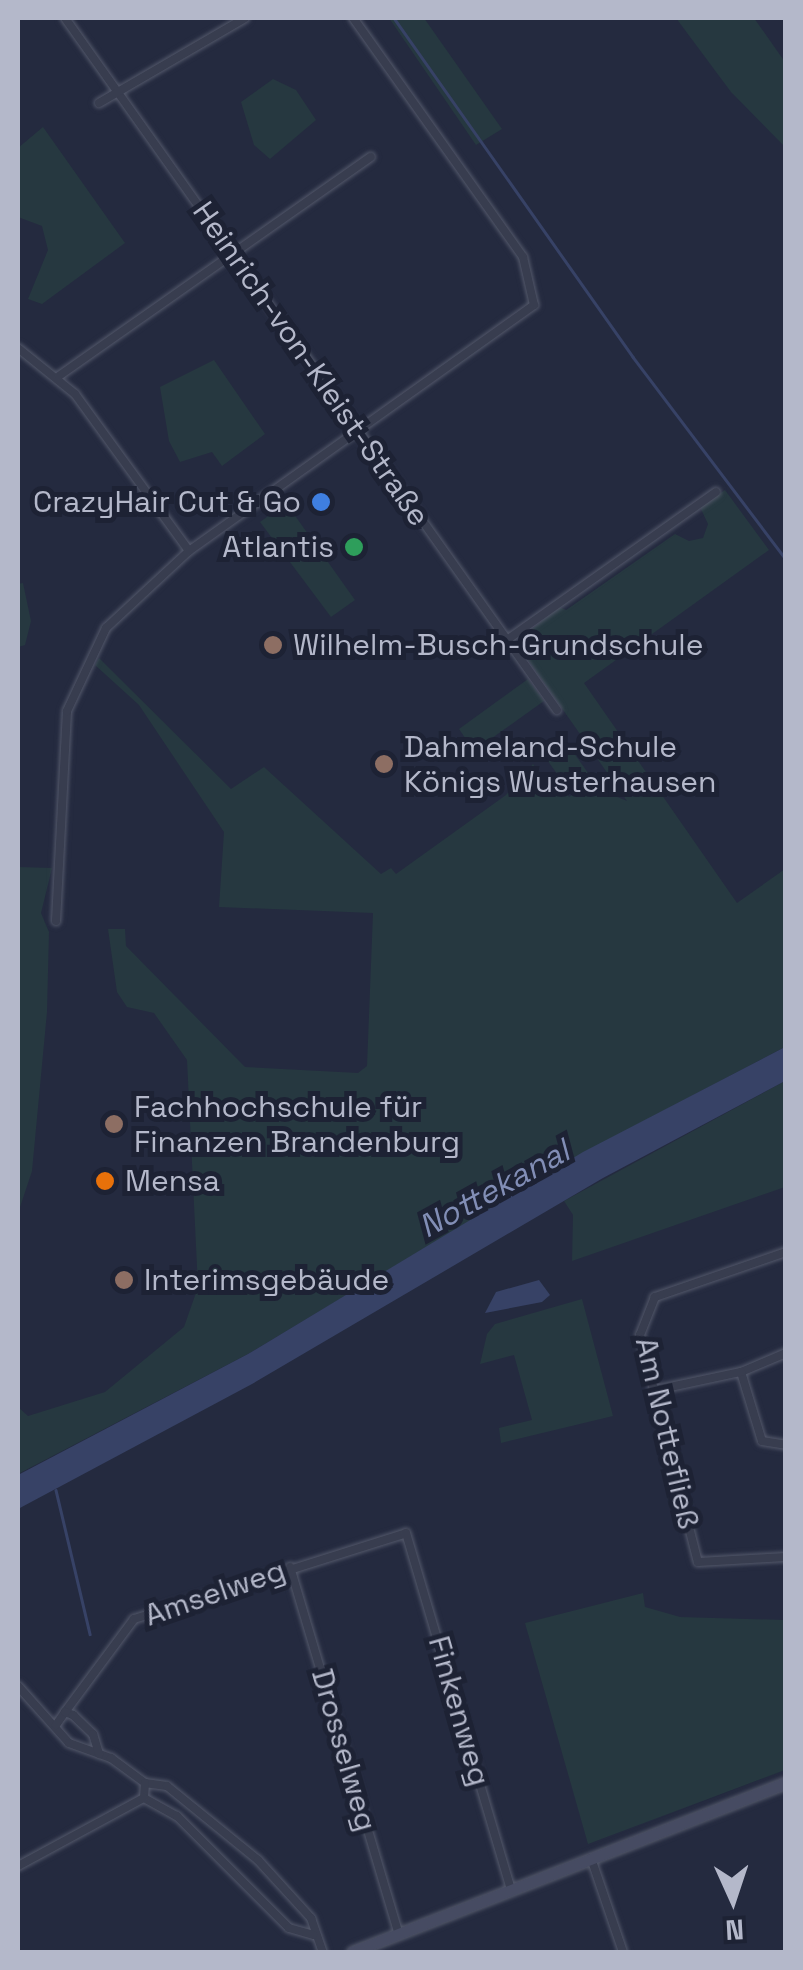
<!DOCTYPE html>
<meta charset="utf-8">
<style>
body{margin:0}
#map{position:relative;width:803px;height:1970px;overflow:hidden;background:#242a3f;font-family:"Space Grotesk",sans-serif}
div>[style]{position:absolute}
.green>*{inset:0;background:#263840}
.water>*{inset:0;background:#374266}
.stream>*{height:2.5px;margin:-1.25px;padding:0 1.25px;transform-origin:1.25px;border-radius:1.25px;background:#374266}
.roads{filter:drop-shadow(0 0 2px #53586a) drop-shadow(0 0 2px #53586a)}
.street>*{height:8px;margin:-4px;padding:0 4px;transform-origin:4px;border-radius:4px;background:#383d4f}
.secondary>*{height:11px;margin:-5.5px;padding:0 5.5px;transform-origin:5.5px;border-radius:5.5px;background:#464b62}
.dots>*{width:28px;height:28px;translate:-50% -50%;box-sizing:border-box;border:5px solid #1d2234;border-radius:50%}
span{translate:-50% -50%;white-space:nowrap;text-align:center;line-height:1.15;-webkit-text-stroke:10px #1d2234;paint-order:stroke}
.street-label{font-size:30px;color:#b4b8ca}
.poi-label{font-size:30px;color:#b4b8ca}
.right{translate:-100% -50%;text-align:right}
.left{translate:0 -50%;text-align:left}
.water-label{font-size:32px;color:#828eb6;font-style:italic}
.frame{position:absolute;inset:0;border:20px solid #b4b8ca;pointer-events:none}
.north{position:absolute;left:683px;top:1850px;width:100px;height:100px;-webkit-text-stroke:8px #1d2234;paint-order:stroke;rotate:177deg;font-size:28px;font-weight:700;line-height:40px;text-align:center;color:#b4b8ca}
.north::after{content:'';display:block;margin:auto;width:35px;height:45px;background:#b4b8ca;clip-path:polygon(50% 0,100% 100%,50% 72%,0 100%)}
</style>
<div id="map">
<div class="green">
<div style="clip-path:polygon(389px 18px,424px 18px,502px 129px,476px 145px)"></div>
<div style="clip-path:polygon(676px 18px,754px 18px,785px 62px,785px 147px,731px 92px)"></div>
<div style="clip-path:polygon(273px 79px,296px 90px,316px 120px,270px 159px,254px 145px,241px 102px)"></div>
<div style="clip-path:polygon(43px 127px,125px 243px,42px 304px,28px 299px,48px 250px,42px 226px,18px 217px,18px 148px)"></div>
<div style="clip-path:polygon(214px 360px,265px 434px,222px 466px,212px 452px,180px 462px,169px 441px,160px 387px)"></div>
<div style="clip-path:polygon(725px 490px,769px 550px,584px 683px,737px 903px,785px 869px,785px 1047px,583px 1153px,248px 1354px,18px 1474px,18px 1407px,28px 1416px,105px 1392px,184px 1327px,198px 1287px,187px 1060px,154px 1013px,127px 1007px,117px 992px,108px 929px,125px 929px,126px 946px,245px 1067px,358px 1073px,367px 1066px,373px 913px,219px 907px,224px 832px,139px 705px,95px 665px,99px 658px,231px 789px,264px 767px,381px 874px,391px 868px,396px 874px,506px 795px,533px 764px,543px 778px,551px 772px,569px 797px,598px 777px,610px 794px,627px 801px,521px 650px,521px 638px,559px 607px,566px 610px,675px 534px,689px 541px,703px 538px,708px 524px,700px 507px)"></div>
<div style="clip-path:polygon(286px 503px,355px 600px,331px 617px,260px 522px)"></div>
<div style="clip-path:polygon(23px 583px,31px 621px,25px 645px,18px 647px,18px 584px)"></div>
<div style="clip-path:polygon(528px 679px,544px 701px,474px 751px,459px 729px)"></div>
<div style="clip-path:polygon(566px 742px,591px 777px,570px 792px,545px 757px)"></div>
<div style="clip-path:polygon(18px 867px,52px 868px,41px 913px,49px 932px,47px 1012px,32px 1171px,18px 1213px)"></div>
<div style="clip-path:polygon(785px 1081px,785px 1187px,572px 1261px,573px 1215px,564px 1201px)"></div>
<div style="clip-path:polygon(582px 1299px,613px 1416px,501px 1443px,499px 1428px,532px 1420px,514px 1355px,480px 1364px,487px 1334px,495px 1324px)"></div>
<div style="clip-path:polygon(643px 1593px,645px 1607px,680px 1617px,785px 1620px,785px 1770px,588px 1844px,525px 1623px)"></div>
</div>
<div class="water">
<div style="clip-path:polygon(785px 1047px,785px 1081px,603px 1178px,252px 1384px,18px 1509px,18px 1475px,248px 1354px,583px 1152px)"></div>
<div style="clip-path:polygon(539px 1280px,550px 1295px,542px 1302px,485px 1313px,496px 1292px)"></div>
</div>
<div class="stream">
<div style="left:394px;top:18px;width:415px;rotate:54.8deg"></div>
<div style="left:633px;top:357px;width:253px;rotate:52.9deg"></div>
<div style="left:56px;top:1490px;width:148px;rotate:76.7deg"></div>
</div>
<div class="roads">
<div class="street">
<div style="left:65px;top:18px;width:849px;rotate:54.59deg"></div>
<div style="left:99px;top:103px;width:169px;rotate:-30.2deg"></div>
<div style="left:18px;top:348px;width:73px;rotate:38.9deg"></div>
<div style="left:75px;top:394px;width:194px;rotate:54deg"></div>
<div style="left:59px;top:376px;width:381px;rotate:-35.1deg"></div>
<div style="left:507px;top:640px;width:256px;rotate:-35.3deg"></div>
<div style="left:56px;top:921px;width:210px;rotate:-87deg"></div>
<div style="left:67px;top:711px;width:92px;rotate:-64.8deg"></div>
<div style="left:106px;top:628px;width:113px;rotate:-42.9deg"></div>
<div style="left:189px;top:551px;width:424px;rotate:-35.5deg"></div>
<div style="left:534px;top:305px;width:49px;rotate:-102.9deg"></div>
<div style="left:523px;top:257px;width:293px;rotate:-125.4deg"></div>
<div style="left:786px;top:1252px;width:139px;rotate:161deg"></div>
<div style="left:655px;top:1297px;width:41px;rotate:111.5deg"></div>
<div style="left:640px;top:1335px;width:234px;rotate:75.7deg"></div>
<div style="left:698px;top:1562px;width:88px;rotate:-3.3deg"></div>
<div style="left:786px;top:1353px;width:49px;rotate:157.1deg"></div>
<div style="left:741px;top:1372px;width:72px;rotate:73.1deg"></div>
<div style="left:762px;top:1441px;width:24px;rotate:9deg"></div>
<div style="left:656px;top:1390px;width:87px;rotate:-12deg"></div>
<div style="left:290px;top:1567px;width:383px;rotate:73.5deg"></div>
<div style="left:18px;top:1686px;width:76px;rotate:48.2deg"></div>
<div style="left:69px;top:1743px;width:45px;rotate:19.7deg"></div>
<div style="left:111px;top:1758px;width:42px;rotate:36.3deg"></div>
<div style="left:145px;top:1783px;width:22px;rotate:8deg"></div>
<div style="left:167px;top:1786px;width:117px;rotate:39.1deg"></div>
<div style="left:258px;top:1860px;width:79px;rotate:47.6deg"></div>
<div style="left:311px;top:1918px;width:36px;rotate:71deg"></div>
<div style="left:65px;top:1712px;width:116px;rotate:-53.4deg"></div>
<div style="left:134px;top:1619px;width:285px;rotate:-17.5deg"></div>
<div style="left:406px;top:1533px;width:371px;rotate:73.6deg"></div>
<div style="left:56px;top:1725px;width:16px;rotate:-55deg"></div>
<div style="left:65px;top:1712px;width:9px;rotate:21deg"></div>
<div style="left:73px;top:1715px;width:28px;rotate:44deg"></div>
<div style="left:93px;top:1734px;width:21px;rotate:73deg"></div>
<div style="left:145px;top:1783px;width:15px;rotate:94deg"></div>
<div style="left:144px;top:1798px;width:38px;rotate:29deg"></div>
<div style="left:177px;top:1816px;width:158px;rotate:45deg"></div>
<div style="left:289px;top:1928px;width:25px;rotate:16deg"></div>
<div style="left:591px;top:1858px;width:99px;rotate:71.2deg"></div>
<div style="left:18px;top:1866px;width:143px;rotate:-28.4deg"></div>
</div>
<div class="secondary">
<div style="left:352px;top:1952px;width:466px;rotate:-21.3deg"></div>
</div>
</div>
<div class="dots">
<div style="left:321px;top:502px;background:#3f7fe0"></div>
<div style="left:354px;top:547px;background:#2e9e5b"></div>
<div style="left:273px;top:645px;background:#8d6e63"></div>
<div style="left:384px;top:764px;background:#8d6e63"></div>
<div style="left:114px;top:1124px;background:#8d6e63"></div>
<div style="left:105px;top:1181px;background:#e8710a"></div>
<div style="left:124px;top:1280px;background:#8d6e63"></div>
</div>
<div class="street-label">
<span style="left:311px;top:364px;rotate:55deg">Heinrich-von-Kleist-Straße</span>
<span style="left:667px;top:1433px;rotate:77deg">Am Nottefließ</span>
<span style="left:215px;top:1593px;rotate:-19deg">Amselweg</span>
<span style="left:459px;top:1711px;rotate:74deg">Finkenweg</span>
<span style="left:344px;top:1750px;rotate:74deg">Drosselweg</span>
</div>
<div class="poi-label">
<span class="right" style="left:301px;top:502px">CrazyHair Cut &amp; Go</span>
<span class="right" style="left:334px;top:547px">Atlantis</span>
<span class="left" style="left:293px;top:645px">Wilhelm-Busch-Grundschule</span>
<span class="left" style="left:404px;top:764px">Dahmeland-Schule<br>Königs Wusterhausen</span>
<span class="left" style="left:134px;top:1124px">Fachhochschule für<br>Finanzen Brandenburg</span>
<span class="left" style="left:125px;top:1181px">Mensa</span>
<span class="left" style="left:144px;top:1280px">Interimsgebäude</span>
</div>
<div class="water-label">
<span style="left:494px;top:1189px;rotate:-29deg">Nottekanal</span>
</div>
<div class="frame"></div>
<div class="north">N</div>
</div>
